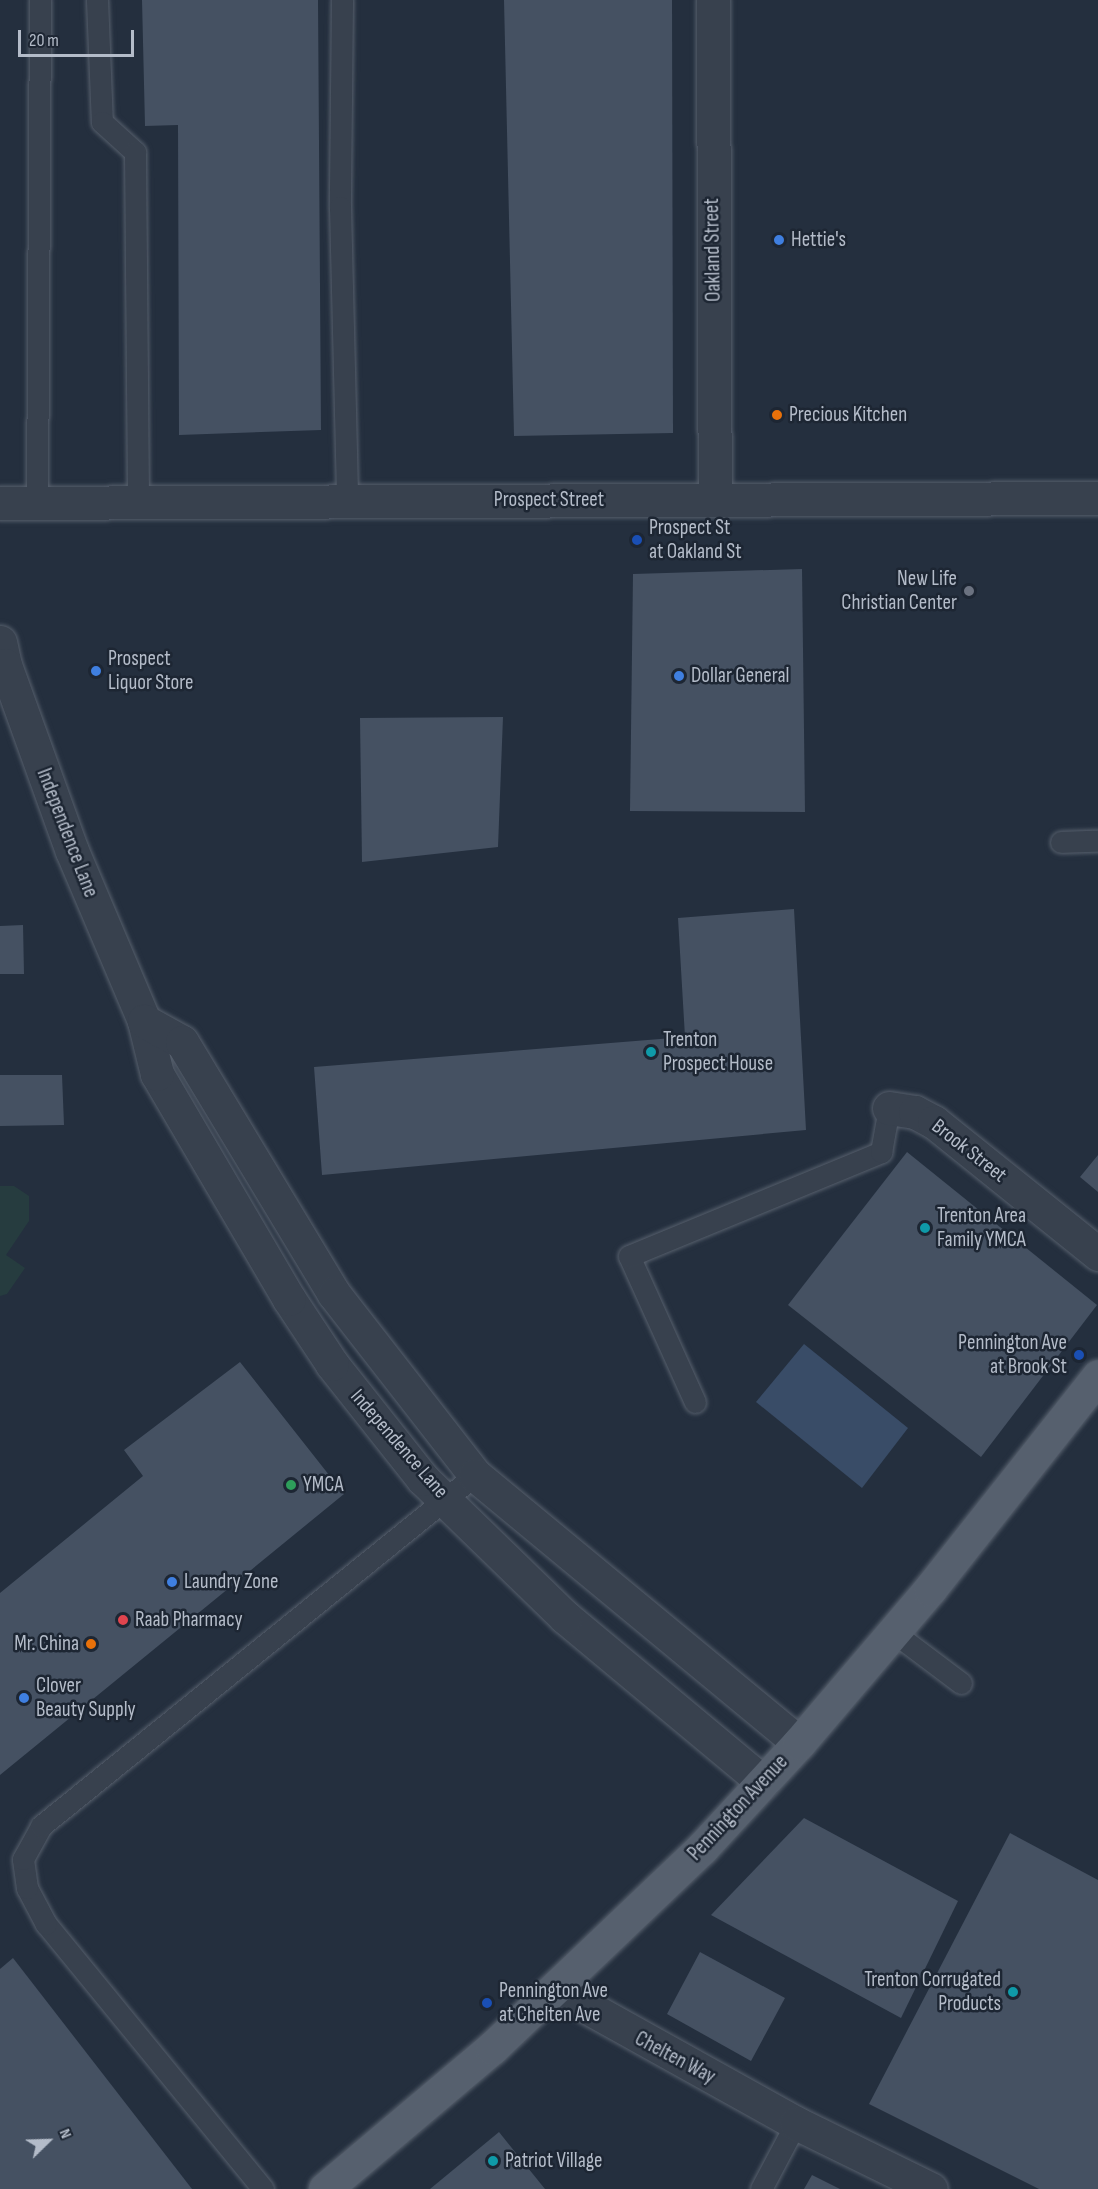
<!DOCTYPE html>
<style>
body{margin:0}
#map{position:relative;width:1098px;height:2189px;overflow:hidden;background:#242f3e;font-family:"Sofia Sans Condensed",sans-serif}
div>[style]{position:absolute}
.green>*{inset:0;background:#263c3f}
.water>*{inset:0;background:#394c67}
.building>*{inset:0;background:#455162}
.roads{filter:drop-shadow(0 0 2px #565f6c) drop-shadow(0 0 2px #565f6c)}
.service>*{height:21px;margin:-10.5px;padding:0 10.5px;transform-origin:10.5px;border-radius:10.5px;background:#38414e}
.minor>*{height:33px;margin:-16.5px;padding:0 16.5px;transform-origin:16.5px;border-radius:16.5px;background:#38414e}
.tertiary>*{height:33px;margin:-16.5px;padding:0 16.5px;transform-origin:16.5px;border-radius:16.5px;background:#38414e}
.primary>*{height:33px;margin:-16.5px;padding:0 16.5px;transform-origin:16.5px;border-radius:16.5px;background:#56606e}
.dots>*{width:16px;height:16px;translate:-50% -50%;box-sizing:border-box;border:3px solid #1d2633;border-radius:50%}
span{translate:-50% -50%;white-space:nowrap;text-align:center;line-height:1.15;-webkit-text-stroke:5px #1d2633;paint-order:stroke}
.poi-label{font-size:21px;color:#b4bcc9}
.left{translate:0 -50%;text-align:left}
.right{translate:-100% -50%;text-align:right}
.street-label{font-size:21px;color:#b4bcc9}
.north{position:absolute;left:18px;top:2111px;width:60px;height:60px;-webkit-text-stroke:4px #1d2633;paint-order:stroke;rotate:67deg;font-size:16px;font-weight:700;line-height:24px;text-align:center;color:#b4bcc9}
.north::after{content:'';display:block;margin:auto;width:21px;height:27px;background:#b4bcc9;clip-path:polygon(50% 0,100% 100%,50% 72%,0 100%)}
.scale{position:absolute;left:18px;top:30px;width:116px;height:27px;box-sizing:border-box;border:3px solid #b4bcc9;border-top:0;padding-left:8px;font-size:18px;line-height:21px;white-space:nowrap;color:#b4bcc9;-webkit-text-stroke:4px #1d2633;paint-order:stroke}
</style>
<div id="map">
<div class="green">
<div style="clip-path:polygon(0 1186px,14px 1186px,29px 1196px,29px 1221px,6px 1255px,25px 1268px,7px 1294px,0 1296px)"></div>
</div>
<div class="water">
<div style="clip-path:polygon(804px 1344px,908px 1428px,862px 1488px,756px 1402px)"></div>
</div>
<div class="building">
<div style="clip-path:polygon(142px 0,318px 0,321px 430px,179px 435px,178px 125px,145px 126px)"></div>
<div style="clip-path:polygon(504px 0,672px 0,673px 433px,514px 436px)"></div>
<div style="clip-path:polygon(802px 569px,805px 812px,630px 811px,633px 574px)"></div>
<div style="clip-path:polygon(503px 717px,498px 847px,362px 862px,360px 718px)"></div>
<div style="clip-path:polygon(794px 909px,806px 1130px,322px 1175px,314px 1067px,685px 1037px,678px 918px)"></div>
<div style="clip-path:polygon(23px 925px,24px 974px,0 974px,0 926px)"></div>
<div style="clip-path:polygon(0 1075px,62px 1075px,64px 1125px,0 1126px)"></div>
<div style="clip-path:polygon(907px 1152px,1097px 1305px,981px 1457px,788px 1305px)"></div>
<div style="clip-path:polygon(1098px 1155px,1098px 1192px,1080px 1177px)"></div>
<div style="clip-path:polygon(240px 1362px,344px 1494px,0 1775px,0 1593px,143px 1476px,124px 1450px)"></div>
<div style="clip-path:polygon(804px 1818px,958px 1901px,901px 2018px,711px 1915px)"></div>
<div style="clip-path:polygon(1010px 1833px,1098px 1880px,1098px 2189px,1039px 2189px,869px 2104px)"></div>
<div style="clip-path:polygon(700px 1952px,785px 1998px,751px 2061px,667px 2014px)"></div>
<div style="clip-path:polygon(13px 1958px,192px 2189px,0 2189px,0 1969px)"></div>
<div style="clip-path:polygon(499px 2132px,545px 2189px,430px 2189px)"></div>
<div style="clip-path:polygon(812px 2175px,840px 2189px,804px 2189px)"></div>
</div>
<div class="roads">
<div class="service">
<div style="left:97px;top:0;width:122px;rotate:87.7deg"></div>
<div style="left:102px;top:122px;width:45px;rotate:42.3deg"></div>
<div style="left:135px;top:152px;width:351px;rotate:89.5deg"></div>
<div style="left:342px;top:0;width:207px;rotate:90.6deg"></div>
<div style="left:340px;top:207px;width:295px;rotate:88.6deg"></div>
<div style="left:37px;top:504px;width:504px;rotate:-89.66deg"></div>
<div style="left:1061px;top:842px;width:37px;rotate:-2deg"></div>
<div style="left:695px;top:1402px;width:160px;rotate:-114.3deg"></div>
<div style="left:629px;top:1256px;width:273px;rotate:-22.4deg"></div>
<div style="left:881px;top:1152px;width:45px;rotate:-79.7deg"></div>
<div style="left:893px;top:1632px;width:85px;rotate:36.9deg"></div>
<div style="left:263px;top:2189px;width:343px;rotate:-129.3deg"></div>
<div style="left:46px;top:1924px;width:41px;rotate:-117.8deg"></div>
<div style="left:27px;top:1888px;width:29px;rotate:-98deg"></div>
<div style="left:23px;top:1859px;width:38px;rotate:-61deg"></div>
<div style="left:41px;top:1826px;width:558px;rotate:-38.96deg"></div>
<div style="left:761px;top:2189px;width:75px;rotate:-62.1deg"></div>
</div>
<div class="minor">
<div style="left:713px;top:0;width:499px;rotate:89.8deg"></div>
<div style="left:0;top:642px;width:24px;rotate:78deg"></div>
<div style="left:5px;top:665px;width:198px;rotate:70.2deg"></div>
<div style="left:72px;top:851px;width:185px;rotate:67deg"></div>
<div style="left:889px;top:1108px;width:26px;rotate:9deg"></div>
<div style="left:915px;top:1112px;width:21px;rotate:28deg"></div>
<div style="left:934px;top:1122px;width:211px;rotate:38.8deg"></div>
<div style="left:763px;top:1782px;width:258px;rotate:-140.2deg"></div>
<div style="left:565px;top:1617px;width:198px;rotate:-135.8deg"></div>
<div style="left:423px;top:1479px;width:147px;rotate:-128.4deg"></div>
<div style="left:332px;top:1364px;width:78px;rotate:-123.5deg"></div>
<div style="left:289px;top:1299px;width:261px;rotate:-120.4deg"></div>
<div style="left:157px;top:1074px;width:55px;rotate:-103.8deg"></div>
<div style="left:144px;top:1021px;width:43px;rotate:28.9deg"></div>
<div style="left:182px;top:1042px;width:294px;rotate:58.9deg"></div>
<div style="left:334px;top:1294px;width:229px;rotate:52.1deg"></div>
<div style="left:475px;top:1475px;width:420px;rotate:39.6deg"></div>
<div style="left:555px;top:1989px;width:276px;rotate:29.1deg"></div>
<div style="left:796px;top:2123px;width:150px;rotate:26.1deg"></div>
</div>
<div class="tertiary">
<div style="left:0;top:503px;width:1098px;rotate:-0.26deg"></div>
</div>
<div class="primary">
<div style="left:325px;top:2189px;width:219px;rotate:-40.2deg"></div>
<div style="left:492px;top:2048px;width:290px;rotate:-43.6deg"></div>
<div style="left:702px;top:1848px;width:143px;rotate:-47.3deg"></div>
<div style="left:799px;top:1743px;width:202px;rotate:-49.6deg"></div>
<div style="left:930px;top:1589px;width:271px;rotate:-51.7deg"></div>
</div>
</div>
<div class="dots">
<div style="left:779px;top:240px;background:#3f7fe0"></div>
<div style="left:777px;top:415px;background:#e8710a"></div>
<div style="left:637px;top:540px;background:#1a4fb4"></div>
<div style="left:969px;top:591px;background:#6b7280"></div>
<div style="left:96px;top:671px;background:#3f7fe0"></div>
<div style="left:679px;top:676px;background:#3f7fe0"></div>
<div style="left:651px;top:1052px;background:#0f9aa8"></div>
<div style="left:925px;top:1228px;background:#0f9aa8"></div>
<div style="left:1079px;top:1355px;background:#1a4fb4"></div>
<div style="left:291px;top:1485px;background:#2e9e5b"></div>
<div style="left:172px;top:1582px;background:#3f7fe0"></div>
<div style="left:123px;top:1620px;background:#e0444e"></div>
<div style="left:91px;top:1644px;background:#e8710a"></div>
<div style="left:24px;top:1698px;background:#3f7fe0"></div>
<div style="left:1013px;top:1992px;background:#0f9aa8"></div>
<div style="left:487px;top:2003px;background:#1a4fb4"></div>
<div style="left:493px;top:2161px;background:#0f9aa8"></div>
</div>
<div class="poi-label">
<span class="left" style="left:791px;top:240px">Hettie's</span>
<span class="left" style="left:789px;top:415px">Precious Kitchen</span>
<span class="left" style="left:649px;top:540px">Prospect St<br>at Oakland St</span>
<span class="right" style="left:957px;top:591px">New Life<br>Christian Center</span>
<span class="left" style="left:108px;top:671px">Prospect<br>Liquor Store</span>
<span class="left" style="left:691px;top:676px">Dollar General</span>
<span class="left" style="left:663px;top:1052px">Trenton<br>Prospect House</span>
<span class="left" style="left:937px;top:1228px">Trenton Area<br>Family YMCA</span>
<span class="right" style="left:1067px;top:1355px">Pennington Ave<br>at Brook St</span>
<span class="left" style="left:303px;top:1485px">YMCA</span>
<span class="left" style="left:184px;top:1582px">Laundry Zone</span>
<span class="left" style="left:135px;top:1620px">Raab Pharmacy</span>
<span class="right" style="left:79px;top:1644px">Mr. China</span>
<span class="left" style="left:36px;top:1698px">Clover<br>Beauty Supply</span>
<span class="right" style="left:1001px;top:1992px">Trenton Corrugated<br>Products</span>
<span class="left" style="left:499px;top:2003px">Pennington Ave<br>at Chelten Ave</span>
<span class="left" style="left:505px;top:2161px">Patriot Village</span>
</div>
<div class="street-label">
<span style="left:713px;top:250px;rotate:-91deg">Oakland Street</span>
<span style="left:549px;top:500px">Prospect Street</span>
<span style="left:67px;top:833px;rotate:69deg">Independence Lane</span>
<span style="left:969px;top:1151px;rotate:38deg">Brook Street</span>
<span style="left:399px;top:1444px;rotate:49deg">Independence Lane</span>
<span style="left:738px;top:1808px;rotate:-47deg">Pennington Avenue</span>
<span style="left:675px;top:2058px;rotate:28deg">Chelten Way</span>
</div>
<div class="north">N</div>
<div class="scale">20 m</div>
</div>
